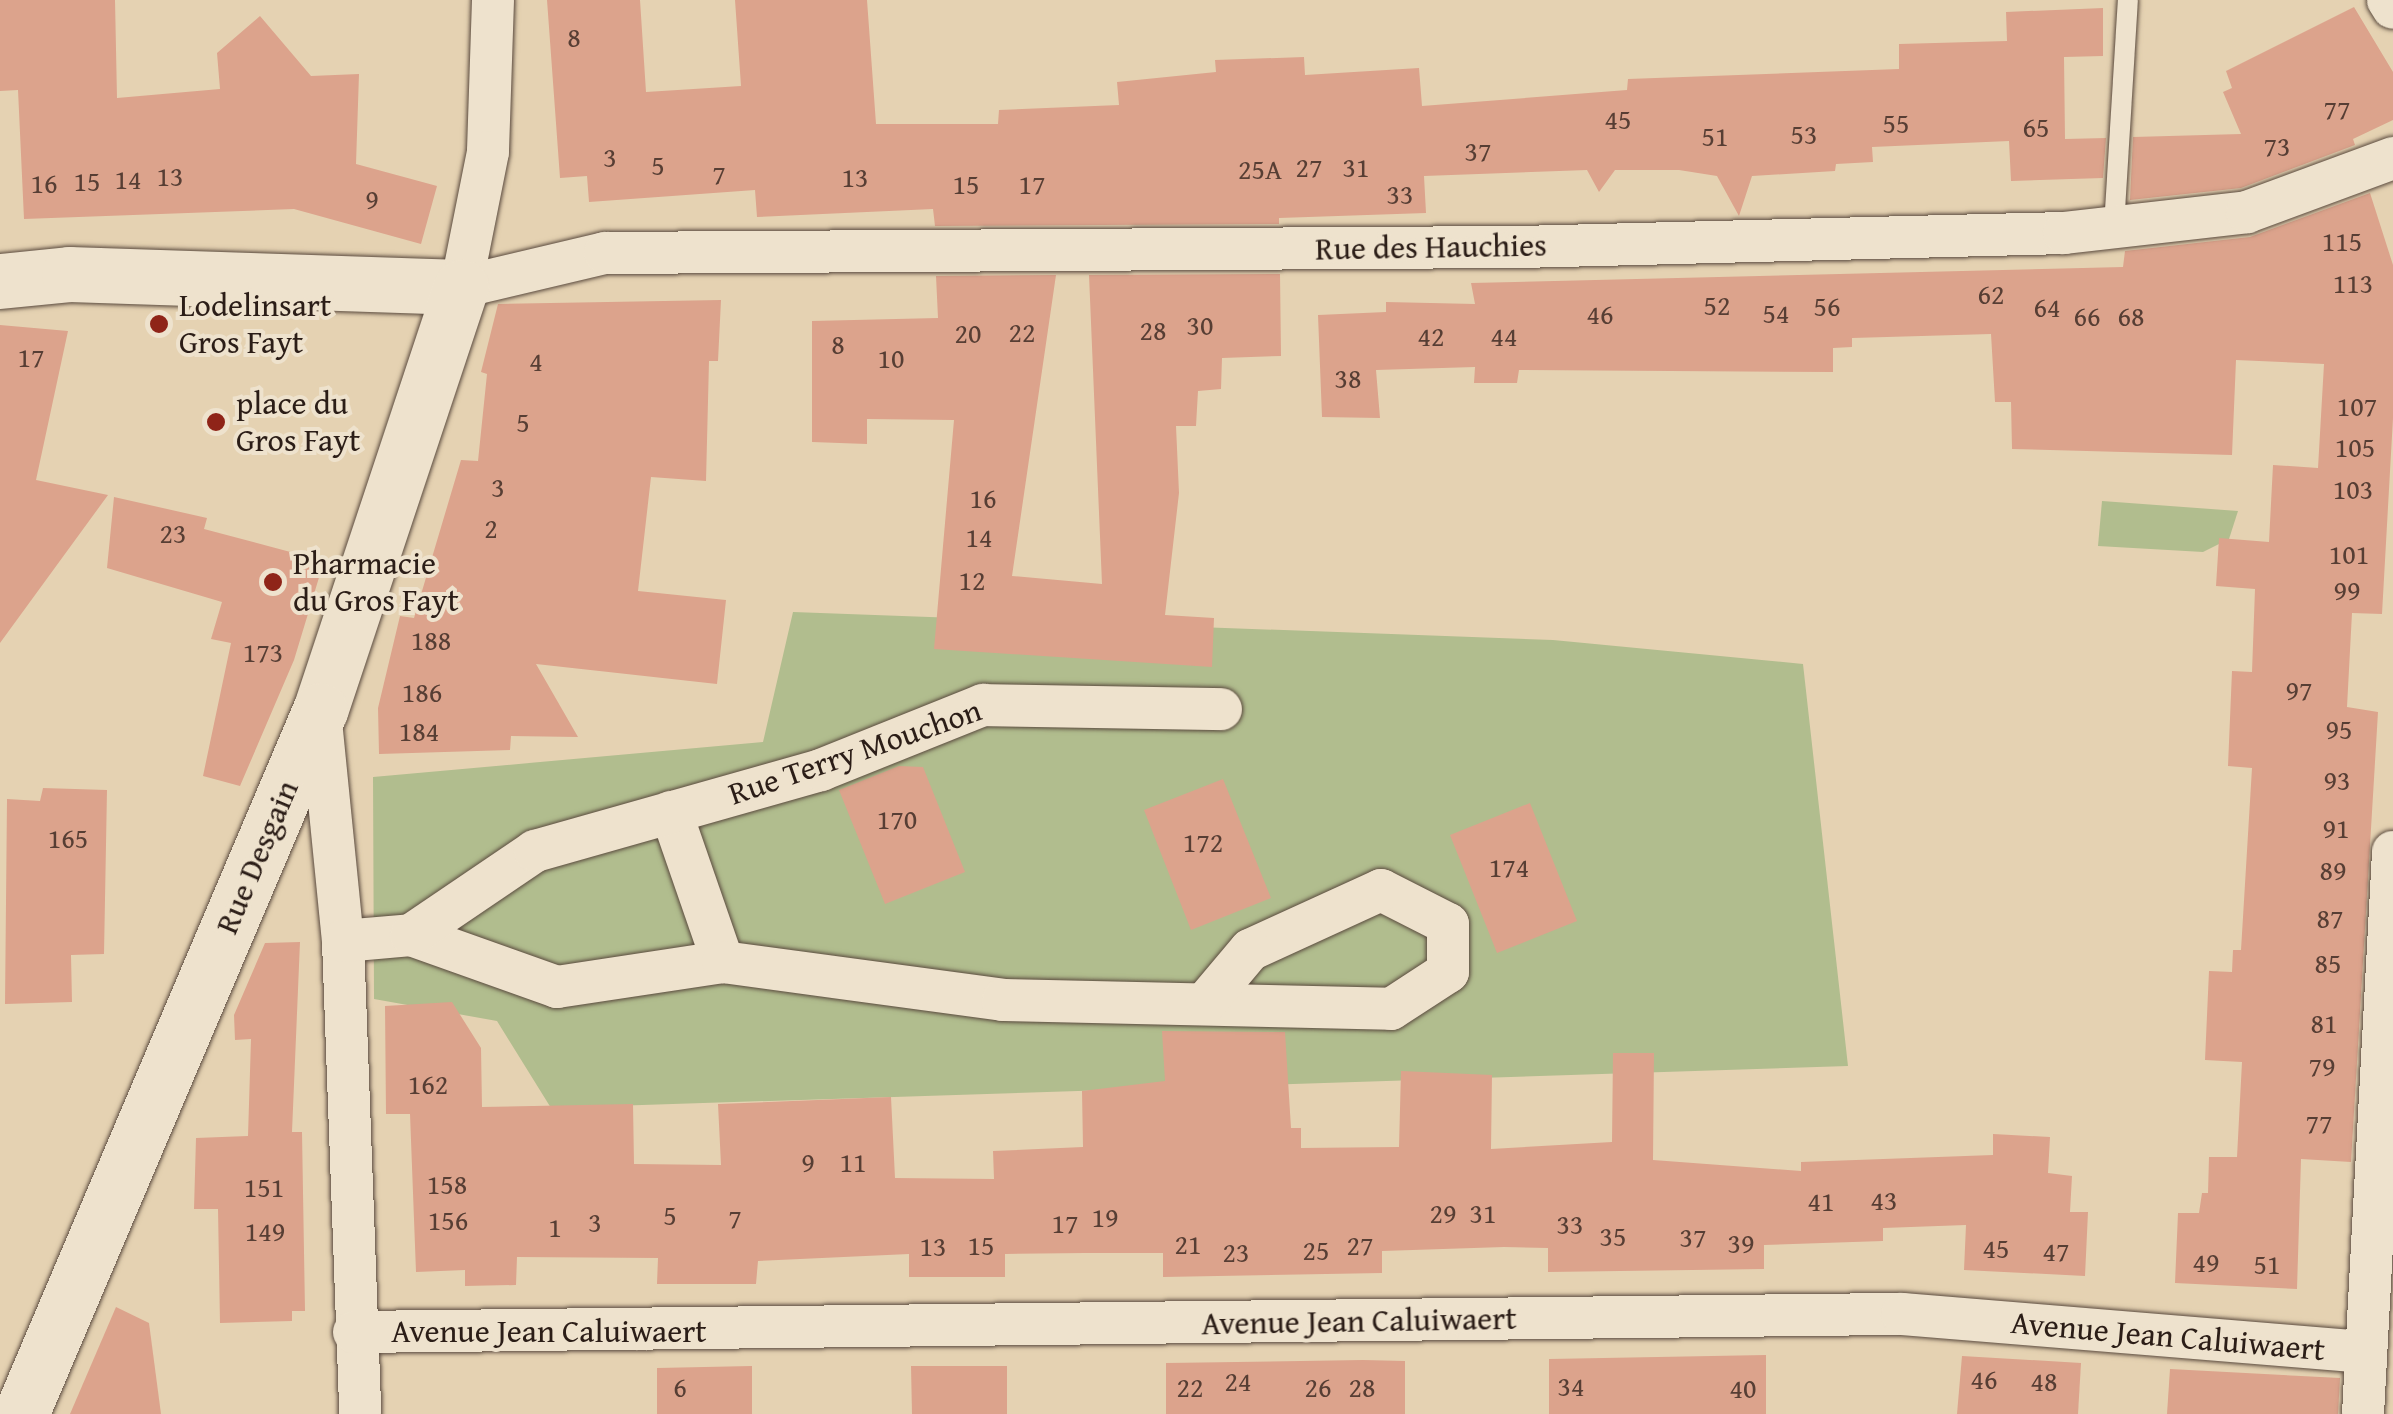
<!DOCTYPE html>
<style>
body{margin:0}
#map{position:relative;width:2393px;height:1414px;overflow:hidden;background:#e5d2b2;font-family:"Gentium Book Plus",serif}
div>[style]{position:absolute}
.green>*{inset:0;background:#b1bd8e}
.building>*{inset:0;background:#dca38c}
.roads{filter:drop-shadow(0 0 2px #5a4a3e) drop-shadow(0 0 2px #5a4a3e)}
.lane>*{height:20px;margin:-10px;padding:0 10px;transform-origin:10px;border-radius:10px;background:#eee2cd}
.street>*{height:42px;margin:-21px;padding:0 21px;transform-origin:21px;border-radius:21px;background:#eee2cd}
.secondary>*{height:55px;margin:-27.5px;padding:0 27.5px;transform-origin:27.5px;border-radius:27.5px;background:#eee2cd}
.dots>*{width:28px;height:28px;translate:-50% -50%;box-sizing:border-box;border:5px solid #eee2cd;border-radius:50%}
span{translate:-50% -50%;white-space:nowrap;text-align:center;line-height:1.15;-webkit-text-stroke:8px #eee2cd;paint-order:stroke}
.number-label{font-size:28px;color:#573e34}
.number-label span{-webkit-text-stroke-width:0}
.street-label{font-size:32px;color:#2b1d17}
.poi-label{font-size:32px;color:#2b1d17}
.left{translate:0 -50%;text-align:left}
</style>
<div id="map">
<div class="green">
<div style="clip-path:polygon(2102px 501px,2238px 511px,2229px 539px,2203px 552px,2098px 546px)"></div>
<div style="clip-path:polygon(793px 612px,1553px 640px,1803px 664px,1848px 1066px,551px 1108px,497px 1021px,374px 999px,373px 777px,763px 742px)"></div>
</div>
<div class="building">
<div style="clip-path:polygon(0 0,115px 0,117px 98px,220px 89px,217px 53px,260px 16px,311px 76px,359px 74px,356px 164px,437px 186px,421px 244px,294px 209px,24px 219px,18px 90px,0 91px)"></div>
<div style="clip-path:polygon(547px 0,640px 0,646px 92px,741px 86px,735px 0,867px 0,876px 124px,998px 124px,999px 110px,1119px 105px,1117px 82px,1216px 72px,1215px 60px,1304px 57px,1305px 75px,1419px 68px,1422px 106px,1627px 90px,1628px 79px,1899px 69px,1899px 44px,2007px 41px,2006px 12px,2103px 8px,2103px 56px,2064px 57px,2065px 139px,2106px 138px,2103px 178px,2011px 181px,2009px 141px,1872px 147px,1873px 162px,1836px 164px,1835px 171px,1752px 176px,1739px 216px,1717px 176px,1679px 170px,1615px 170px,1599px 192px,1587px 170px,1424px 176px,1426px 213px,1279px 218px,1279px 224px,935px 226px,933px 209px,757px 217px,755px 190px,589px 202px,587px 176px,560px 178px)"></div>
<div style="clip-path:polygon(2354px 7px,2393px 72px,2393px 120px,2353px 139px,2355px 145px,2241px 188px,2130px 200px,2133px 137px,2241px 134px,2223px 92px,2232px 88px,2226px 71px)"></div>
<div style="clip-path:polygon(2370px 193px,2393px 265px,2393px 418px,2382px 614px,2352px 613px,2347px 707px,2378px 712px,2351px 1162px,2301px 1159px,2297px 1289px,2175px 1283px,2178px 1213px,2199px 1213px,2202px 1193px,2208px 1193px,2209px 1157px,2237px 1157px,2242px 1062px,2205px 1060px,2209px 971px,2232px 972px,2233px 950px,2241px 950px,2252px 768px,2228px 766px,2232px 671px,2252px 672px,2255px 589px,2216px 586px,2219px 538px,2269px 542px,2273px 465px,2318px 468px,2324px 364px,2236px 360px,2232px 455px,2012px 449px,2011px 402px,1995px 402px,1991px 334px,1852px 338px,1852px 347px,1833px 348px,1833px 372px,1519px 370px,1517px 383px,1474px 383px,1475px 367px,1376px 370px,1380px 418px,1322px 417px,1318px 315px,1386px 312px,1386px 302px,1475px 304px,1471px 283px,2123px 267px,2125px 251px,2250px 237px)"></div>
<div style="clip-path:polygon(1280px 274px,1281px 356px,1222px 358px,1221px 389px,1198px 391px,1196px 426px,1176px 426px,1179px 493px,1165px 615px,1214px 618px,1212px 667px,934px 649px,954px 420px,867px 419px,867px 444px,812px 442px,812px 321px,938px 318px,936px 276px,1056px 275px,1012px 576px,1102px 584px,1089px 275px)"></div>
<div style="clip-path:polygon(721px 300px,718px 361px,709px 361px,706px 481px,651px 477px,638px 591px,726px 600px,717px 684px,536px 664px,578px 737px,511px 736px,510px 750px,379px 754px,378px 708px,400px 616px,414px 618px,461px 460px,478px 461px,487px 374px,481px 372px,498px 304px)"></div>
<div style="clip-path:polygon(0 325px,68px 331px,36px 480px,108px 495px,0 643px)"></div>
<div style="clip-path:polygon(114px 497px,207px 518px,204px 529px,324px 561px,294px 660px,240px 786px,203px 776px,231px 643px,211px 639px,222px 602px,107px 568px)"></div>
<div style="clip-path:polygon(899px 766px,923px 767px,965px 872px,885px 904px,839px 790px)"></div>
<div style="clip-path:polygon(1223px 779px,1271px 898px,1191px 930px,1144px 810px)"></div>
<div style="clip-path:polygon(43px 788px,107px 790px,104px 954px,71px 955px,72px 1002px,5px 1004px,7px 799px,40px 801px)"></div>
<div style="clip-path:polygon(1530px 803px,1577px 921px,1497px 953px,1450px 835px)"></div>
<div style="clip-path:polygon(300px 942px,292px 1132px,302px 1132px,305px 1311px,292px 1311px,292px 1321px,220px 1323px,218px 1209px,194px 1209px,196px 1138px,248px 1136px,251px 1039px,235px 1040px,234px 1015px,265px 943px)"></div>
<div style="clip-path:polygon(452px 1002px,481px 1048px,482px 1107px,633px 1104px,634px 1164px,721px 1165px,718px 1104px,891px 1097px,895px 1178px,994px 1179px,993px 1151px,1083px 1147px,1082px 1091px,1165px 1081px,1162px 1031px,1285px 1032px,1291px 1128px,1301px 1128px,1301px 1148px,1399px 1147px,1401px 1071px,1492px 1075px,1491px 1149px,1612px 1142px,1613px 1053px,1654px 1053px,1653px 1160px,1801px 1171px,1801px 1162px,1993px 1155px,1993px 1134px,2050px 1137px,2048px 1173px,2072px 1176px,2070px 1212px,2088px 1212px,2085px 1276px,1964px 1270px,1966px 1225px,1883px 1228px,1883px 1241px,1764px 1245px,1764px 1269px,1548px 1272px,1548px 1248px,1504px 1247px,1382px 1251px,1382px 1273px,1163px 1277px,1163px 1253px,1085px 1253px,1005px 1254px,1005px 1277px,909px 1277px,909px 1254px,758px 1261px,756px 1284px,657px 1284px,658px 1258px,517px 1257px,516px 1285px,465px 1286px,465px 1270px,416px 1272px,410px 1114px,386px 1114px,385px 1006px)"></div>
<div style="clip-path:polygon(116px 1307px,149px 1323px,161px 1414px,70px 1414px)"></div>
<div style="clip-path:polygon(1766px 1355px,1766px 1414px,1549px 1414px,1549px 1359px)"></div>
<div style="clip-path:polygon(1962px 1356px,2081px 1363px,2078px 1414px,1957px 1414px)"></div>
<div style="clip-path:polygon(1363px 1360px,1405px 1361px,1405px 1414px,1166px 1414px,1166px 1363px)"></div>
<div style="clip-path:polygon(752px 1366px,752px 1414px,657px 1414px,657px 1368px)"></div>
<div style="clip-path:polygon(911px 1366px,1007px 1366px,1007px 1414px,912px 1414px)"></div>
<div style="clip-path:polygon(2170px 1369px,2340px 1378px,2338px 1414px,2167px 1414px)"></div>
</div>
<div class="roads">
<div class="lane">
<div style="left:2114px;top:227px;width:227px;rotate:-86.5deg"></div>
</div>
<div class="street">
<div style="left:493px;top:0;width:152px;rotate:91.9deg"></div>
<div style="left:488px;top:152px;width:138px;rotate:101.3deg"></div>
<div style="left:461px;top:287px;width:148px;rotate:-13.3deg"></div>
<div style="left:605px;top:253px;width:915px;rotate:-0.38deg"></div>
<div style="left:1520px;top:247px;width:544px;rotate:-1.47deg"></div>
<div style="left:2064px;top:233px;width:184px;rotate:-6.5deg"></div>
<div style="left:2247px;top:212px;width:156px;rotate:-20.3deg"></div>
<div style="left:2388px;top:0;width:9px;rotate:58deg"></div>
<div style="left:320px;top:711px;width:231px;rotate:84.3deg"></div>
<div style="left:343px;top:941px;width:473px;rotate:87.9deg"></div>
<div style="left:671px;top:812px;width:159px;rotate:70.9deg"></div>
<div style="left:411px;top:935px;width:155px;rotate:19.6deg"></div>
<div style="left:557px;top:987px;width:168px;rotate:-8.6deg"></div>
<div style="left:723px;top:962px;width:283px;rotate:7.7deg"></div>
<div style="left:1003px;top:1000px;width:388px;rotate:1.3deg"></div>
<div style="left:1391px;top:1009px;width:68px;rotate:-33deg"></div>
<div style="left:1448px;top:972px;width:48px;rotate:-90deg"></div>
<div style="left:1448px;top:924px;width:75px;rotate:-153.1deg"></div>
<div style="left:1381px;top:890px;width:144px;rotate:155.4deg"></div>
<div style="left:1250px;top:950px;width:67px;rotate:130.1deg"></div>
<div style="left:343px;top:941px;width:68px;rotate:-5deg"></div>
<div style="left:411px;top:935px;width:150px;rotate:-34.1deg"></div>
<div style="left:535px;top:851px;width:297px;rotate:-15.8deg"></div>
<div style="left:821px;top:770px;width:175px;rotate:-21.9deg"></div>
<div style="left:983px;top:705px;width:238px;rotate:1deg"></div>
<div style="left:354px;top:1332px;width:1548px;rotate:-0.67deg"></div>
<div style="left:1902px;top:1314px;width:463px;rotate:4.7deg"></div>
<div style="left:2363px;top:1414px;width:563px;rotate:-86.94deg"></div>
</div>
<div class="secondary">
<div style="left:0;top:281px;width:69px;rotate:-5.8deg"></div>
<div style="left:69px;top:274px;width:392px;rotate:1.9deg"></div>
<div style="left:461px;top:287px;width:446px;rotate:108.4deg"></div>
<div style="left:320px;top:710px;width:765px;rotate:113.01deg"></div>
</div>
</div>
<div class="dots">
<div style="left:159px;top:324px;background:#8f2418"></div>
<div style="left:216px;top:422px;background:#8f2418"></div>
<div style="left:273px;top:582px;background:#8f2418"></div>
</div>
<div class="number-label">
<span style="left:574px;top:37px">8</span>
<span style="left:2337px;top:109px">77</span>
<span style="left:1618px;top:119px">45</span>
<span style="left:1896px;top:123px">55</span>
<span style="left:2036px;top:127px">65</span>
<span style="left:1804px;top:134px">53</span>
<span style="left:1715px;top:136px">51</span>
<span style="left:2277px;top:146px">73</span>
<span style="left:1478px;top:151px">37</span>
<span style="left:610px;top:157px">3</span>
<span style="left:658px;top:165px">5</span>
<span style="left:1309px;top:167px">27</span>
<span style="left:1356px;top:167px">31</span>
<span style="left:1260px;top:169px">25A</span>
<span style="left:719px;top:174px">7</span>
<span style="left:170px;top:176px">13</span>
<span style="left:855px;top:177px">13</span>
<span style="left:128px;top:179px">14</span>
<span style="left:87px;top:181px">15</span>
<span style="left:44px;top:183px">16</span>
<span style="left:966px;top:184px">15</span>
<span style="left:1032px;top:184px">17</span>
<span style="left:1400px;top:194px">33</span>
<span style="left:372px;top:199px">9</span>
<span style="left:2342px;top:241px">115</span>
<span style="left:2353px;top:283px">113</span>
<span style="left:1991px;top:294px">62</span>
<span style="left:1717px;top:305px">52</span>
<span style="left:1827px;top:306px">56</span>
<span style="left:2047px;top:307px">64</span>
<span style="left:1776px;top:313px">54</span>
<span style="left:1600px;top:314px">46</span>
<span style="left:2087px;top:316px">66</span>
<span style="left:2131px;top:316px">68</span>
<span style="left:1200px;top:325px">30</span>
<span style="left:1153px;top:330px">28</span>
<span style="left:1022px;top:332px">22</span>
<span style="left:968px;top:333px">20</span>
<span style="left:1431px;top:336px">42</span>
<span style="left:1504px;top:336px">44</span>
<span style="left:838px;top:344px">8</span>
<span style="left:31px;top:357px">17</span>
<span style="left:891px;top:358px">10</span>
<span style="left:536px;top:361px">4</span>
<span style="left:1348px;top:378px">38</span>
<span style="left:2357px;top:406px">107</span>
<span style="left:523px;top:422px">5</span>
<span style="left:2355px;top:447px">105</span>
<span style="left:498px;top:487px">3</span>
<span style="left:2353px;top:489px">103</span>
<span style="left:983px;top:498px">16</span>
<span style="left:491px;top:528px">2</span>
<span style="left:173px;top:533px">23</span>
<span style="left:979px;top:537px">14</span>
<span style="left:2349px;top:554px">101</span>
<span style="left:972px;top:580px">12</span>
<span style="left:2347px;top:590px">99</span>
<span style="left:431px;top:640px">188</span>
<span style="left:263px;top:652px">173</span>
<span style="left:2299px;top:690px">97</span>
<span style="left:422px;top:692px">186</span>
<span style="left:2339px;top:729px">95</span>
<span style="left:419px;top:731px">184</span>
<span style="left:2337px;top:780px">93</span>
<span style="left:897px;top:819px">170</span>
<span style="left:2336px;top:828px">91</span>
<span style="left:68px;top:838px">165</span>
<span style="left:1203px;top:842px">172</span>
<span style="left:1509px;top:867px">174</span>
<span style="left:2333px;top:870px">89</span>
<span style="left:2330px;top:918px">87</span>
<span style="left:2328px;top:963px">85</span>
<span style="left:2324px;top:1023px">81</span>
<span style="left:2322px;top:1066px">79</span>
<span style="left:428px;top:1084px">162</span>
<span style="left:2319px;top:1123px">77</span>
<span style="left:808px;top:1162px">9</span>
<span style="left:853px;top:1162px">11</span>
<span style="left:447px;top:1184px">158</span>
<span style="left:264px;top:1187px">151</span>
<span style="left:1884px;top:1200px">43</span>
<span style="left:1821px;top:1201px">41</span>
<span style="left:1443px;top:1213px">29</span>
<span style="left:1483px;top:1213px">31</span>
<span style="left:670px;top:1215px">5</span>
<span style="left:1105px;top:1217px">19</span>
<span style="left:735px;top:1218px">7</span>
<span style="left:448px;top:1220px">156</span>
<span style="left:595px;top:1222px">3</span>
<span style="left:1065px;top:1223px">17</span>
<span style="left:1570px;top:1224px">33</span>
<span style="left:555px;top:1227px">1</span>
<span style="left:265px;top:1231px">149</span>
<span style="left:1613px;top:1236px">35</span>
<span style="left:1693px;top:1237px">37</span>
<span style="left:1741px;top:1243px">39</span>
<span style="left:1188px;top:1244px">21</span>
<span style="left:981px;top:1245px">15</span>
<span style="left:1360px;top:1245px">27</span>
<span style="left:933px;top:1246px">13</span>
<span style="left:1996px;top:1248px">45</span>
<span style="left:1316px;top:1250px">25</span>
<span style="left:2056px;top:1251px">47</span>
<span style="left:1236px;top:1252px">23</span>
<span style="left:2206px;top:1262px">49</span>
<span style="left:2267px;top:1264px">51</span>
<span style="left:1984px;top:1379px">46</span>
<span style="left:1238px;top:1381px">24</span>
<span style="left:2044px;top:1381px">48</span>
<span style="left:1571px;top:1386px">34</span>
<span style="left:680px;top:1387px">6</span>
<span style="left:1190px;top:1387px">22</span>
<span style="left:1318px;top:1387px">26</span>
<span style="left:1362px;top:1387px">28</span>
<span style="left:1743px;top:1388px">40</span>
</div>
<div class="street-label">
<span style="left:1431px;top:247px;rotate:-1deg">Rue des Hauchies</span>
<span style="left:855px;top:752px;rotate:-19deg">Rue Terry Mouchon</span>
<span style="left:257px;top:857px;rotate:-67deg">Rue Desgain</span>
<span style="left:1359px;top:1321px;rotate:-1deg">Avenue Jean Caluiwaert</span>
<span style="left:549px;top:1331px">Avenue Jean Caluiwaert</span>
<span style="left:2168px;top:1336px;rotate:5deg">Avenue Jean Caluiwaert</span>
</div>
<div class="poi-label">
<span class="left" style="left:179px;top:324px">Lodelinsart<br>Gros Fayt</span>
<span class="left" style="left:236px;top:422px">place du<br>Gros Fayt</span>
<span class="left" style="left:293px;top:582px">Pharmacie<br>du Gros Fayt</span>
</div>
</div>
